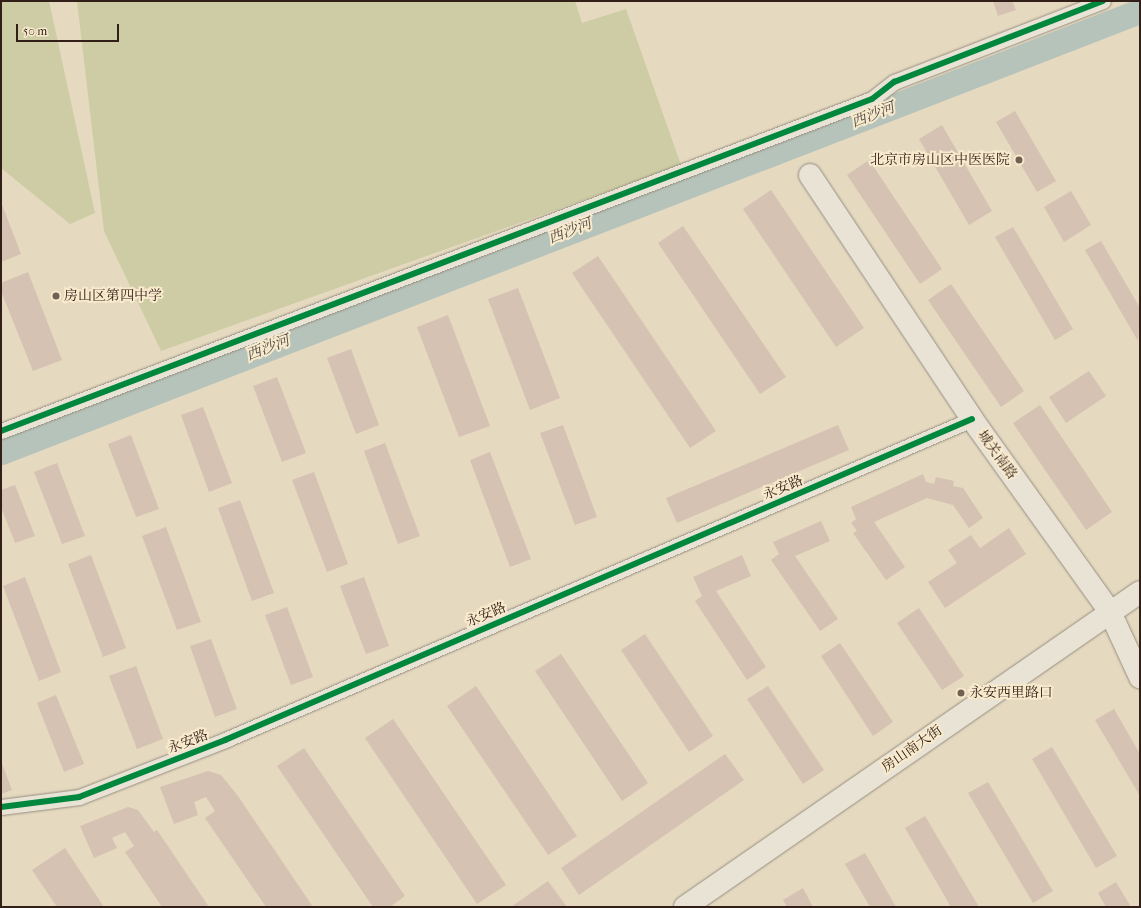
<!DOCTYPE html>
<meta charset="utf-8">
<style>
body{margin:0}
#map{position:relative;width:1141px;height:908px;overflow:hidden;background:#e5d9c0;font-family:"IM FELL French Canon","Noto Serif SC",serif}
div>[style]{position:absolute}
.green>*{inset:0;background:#cdcca4}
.river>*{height:25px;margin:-12.5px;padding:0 12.5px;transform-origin:12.5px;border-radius:12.5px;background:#b6c3ba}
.building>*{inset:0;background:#d5c2b2}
.roads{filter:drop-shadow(0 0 1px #968e7f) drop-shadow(0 0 1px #968e7f)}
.street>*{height:15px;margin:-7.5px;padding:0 7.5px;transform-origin:7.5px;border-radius:7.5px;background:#e9e3d6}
.secondary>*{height:22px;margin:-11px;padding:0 11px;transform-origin:11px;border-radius:11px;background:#e9e3d6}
.cycleway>*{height:6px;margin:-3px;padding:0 3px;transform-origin:3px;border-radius:3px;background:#00873e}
.dots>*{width:11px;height:11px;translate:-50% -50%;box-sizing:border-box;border:2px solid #f8eacc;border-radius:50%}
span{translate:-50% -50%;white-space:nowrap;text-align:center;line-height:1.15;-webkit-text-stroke:4px #f8eacc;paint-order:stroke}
.poi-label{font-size:14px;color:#321f18}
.right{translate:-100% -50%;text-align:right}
.left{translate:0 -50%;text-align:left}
.street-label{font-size:14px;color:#321f18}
.water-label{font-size:15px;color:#544d48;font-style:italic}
.frame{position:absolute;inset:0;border:2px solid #321f18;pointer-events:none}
.scale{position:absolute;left:16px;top:24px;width:103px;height:18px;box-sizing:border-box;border:2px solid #321f18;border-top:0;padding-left:5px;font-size:12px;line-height:14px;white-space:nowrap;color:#321f18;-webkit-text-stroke:3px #f8eacc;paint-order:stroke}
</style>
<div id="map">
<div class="green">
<div style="clip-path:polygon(1px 1px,49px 1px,95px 213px,70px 224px,1px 168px)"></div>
<div style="clip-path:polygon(77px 1px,575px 1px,582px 23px,626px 9px,681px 165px,161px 351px,104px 231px)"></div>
</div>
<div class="river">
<div style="left:1px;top:452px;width:1221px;rotate:-21.17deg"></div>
</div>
<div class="building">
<div style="clip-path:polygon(993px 1px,1012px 1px,1016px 10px,998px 16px)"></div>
<div style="clip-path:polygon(1015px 111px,1056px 181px,1037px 192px,996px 122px)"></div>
<div style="clip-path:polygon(942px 125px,992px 211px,969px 225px,919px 139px)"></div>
<div style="clip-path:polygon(869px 160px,942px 269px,920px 284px,847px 175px)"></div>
<div style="clip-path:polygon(771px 190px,864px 328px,836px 347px,743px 209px)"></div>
<div style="clip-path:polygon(1071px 191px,1091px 225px,1064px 242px,1044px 207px)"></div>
<div style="clip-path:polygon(1px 202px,21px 254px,1px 262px)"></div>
<div style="clip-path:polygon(683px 226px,786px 377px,760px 394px,658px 243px)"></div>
<div style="clip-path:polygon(1013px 227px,1073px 329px,1055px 340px,995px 237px)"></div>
<div style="clip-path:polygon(1101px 241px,1140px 308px,1138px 341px,1085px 250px)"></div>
<div style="clip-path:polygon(598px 256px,716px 431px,690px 448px,572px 273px)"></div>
<div style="clip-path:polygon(28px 272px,62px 360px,33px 371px,1px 291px,1px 283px)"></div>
<div style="clip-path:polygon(951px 284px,1024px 391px,1001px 407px,928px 300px)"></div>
<div style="clip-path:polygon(518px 288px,560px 398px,530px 410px,488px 299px)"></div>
<div style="clip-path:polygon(448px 315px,490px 426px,459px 437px,417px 327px)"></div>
<div style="clip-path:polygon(351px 349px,379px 425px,356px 434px,327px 358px)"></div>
<div style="clip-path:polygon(1089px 371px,1106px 396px,1066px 423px,1049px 397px)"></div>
<div style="clip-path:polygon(277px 377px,306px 453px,282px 462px,253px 386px)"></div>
<div style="clip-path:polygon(1040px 405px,1112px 512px,1086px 530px,1013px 423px)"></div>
<div style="clip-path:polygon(203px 407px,232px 483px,209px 492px,181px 415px)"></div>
<div style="clip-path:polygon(563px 425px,597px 517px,575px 525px,540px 433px)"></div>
<div style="clip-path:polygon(838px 425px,849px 450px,677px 523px,666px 498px)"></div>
<div style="clip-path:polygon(131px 435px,159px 509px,136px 517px,108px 444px)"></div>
<div style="clip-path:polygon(385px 443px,420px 536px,398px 544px,364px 451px)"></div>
<div style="clip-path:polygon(490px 452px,531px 559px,510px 567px,470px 460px)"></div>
<div style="clip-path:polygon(57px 463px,85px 536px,62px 544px,34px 472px)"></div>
<div style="clip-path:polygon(314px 472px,348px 564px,327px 572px,292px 480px)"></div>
<div style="clip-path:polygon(923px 474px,926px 482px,934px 484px,936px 477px,954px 481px,953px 486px,963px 488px,983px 518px,969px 528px,953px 505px,927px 498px,874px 522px,905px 567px,886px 580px,853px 533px,857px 531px,851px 523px,856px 519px,851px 507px)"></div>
<div style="clip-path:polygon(15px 485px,35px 536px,15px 543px,1px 507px,1px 490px)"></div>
<div style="clip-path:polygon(240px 500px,274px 593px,252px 601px,218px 508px)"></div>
<div style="clip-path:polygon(821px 521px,830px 541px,795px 556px,838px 619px,820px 631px,771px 560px,779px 554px,773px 542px)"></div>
<div style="clip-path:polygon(166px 527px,201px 622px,177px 630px,142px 536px)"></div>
<div style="clip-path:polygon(1009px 528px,1026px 554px,945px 608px,928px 582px,957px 563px,948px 550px,971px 535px,980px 548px)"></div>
<div style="clip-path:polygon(91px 555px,126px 648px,103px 657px,68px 564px)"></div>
<div style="clip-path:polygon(742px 555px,751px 576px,716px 591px,766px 667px,747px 680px,695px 601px,702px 596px,693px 577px)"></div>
<div style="clip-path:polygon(25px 577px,61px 672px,39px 681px,3px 586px)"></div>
<div style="clip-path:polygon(364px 577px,389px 646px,366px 654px,340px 586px)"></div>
<div style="clip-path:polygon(287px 607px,313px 677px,291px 685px,265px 615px)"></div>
<div style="clip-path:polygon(919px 608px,964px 676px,942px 690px,897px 623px)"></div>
<div style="clip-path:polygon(645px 634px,713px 736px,689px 752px,621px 650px)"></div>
<div style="clip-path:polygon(211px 639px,237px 709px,215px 717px,190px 646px)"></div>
<div style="clip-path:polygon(840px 643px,893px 722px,873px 736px,821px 656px)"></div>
<div style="clip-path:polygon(561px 654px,648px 783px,622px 801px,535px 671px)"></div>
<div style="clip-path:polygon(136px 666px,163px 739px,137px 749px,109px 676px)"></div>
<div style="clip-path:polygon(476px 686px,577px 836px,548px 855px,447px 706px)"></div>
<div style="clip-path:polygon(768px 686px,824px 770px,803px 784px,747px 699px)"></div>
<div style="clip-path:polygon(56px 695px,84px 764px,64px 772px,37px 703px)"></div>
<div style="clip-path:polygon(1114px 709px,1140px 754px,1140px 796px,1095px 720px)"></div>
<div style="clip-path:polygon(393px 719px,506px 885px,477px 904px,365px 738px)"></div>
<div style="clip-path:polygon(1052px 747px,1117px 856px,1096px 868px,1032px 759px)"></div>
<div style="clip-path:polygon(304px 748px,405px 896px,390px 907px,373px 907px,277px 766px)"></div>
<div style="clip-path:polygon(725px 754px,744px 780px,579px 895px,561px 868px)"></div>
<div style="clip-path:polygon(1px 761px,12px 790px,1px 794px)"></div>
<div style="clip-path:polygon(208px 771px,221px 775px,238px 796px,313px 907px,266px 907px,205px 818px,215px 811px,206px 797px,194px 802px,198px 815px,174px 824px,160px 787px)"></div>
<div style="clip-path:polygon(988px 782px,1053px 891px,1033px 903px,968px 793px)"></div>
<div style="clip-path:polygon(128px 807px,138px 810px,154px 832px,157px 830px,209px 907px,162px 907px,125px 852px,134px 846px,125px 832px,112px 838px,117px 848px,94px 858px,80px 826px)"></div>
<div style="clip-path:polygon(925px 816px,979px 907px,951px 907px,905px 828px)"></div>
<div style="clip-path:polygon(65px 848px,104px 907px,57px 907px,32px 870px)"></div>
<div style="clip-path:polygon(865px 853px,896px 907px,870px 907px,845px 864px)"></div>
<div style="clip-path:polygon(548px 881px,567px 907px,511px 907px)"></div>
<div style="clip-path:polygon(1116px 882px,1131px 907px,1106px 907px,1098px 893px)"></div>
<div style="clip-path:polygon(803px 888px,813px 907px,787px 907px,783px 900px)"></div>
</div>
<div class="roads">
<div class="street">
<div style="left:1px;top:431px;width:932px;rotate:-20.87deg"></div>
<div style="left:872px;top:99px;width:28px;rotate:-38deg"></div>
<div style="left:894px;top:82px;width:224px;rotate:-21.2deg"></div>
<div style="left:1px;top:807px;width:79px;rotate:-7.3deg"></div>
<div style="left:79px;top:797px;width:157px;rotate:-21.3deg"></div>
<div style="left:225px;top:740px;width:813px;rotate:-23.25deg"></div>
</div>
<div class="secondary">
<div style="left:810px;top:175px;width:293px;rotate:56.4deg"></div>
<div style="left:972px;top:419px;width:237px;rotate:54.4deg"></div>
<div style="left:1110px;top:612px;width:72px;rotate:65.2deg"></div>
<div style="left:685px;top:907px;width:553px;rotate:-34.7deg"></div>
</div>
</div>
<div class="cycleway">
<div style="left:1px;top:431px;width:932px;rotate:-20.87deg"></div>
<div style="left:872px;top:99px;width:28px;rotate:-38deg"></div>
<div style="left:894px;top:82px;width:224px;rotate:-21.2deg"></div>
<div style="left:1px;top:807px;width:79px;rotate:-7.3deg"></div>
<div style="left:79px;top:797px;width:157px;rotate:-21.3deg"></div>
<div style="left:225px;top:740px;width:813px;rotate:-23.25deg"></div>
</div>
<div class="dots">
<div style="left:1019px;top:160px;background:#716053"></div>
<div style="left:56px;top:296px;background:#716053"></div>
<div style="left:961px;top:693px;background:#716053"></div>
</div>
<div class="poi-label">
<span class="right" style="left:1010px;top:160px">北京市房山区中医医院</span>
<span class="left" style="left:64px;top:296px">房山区第四中学</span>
<span class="left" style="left:969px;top:693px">永安西里路口</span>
</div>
<div class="street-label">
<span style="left:997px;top:455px;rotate:54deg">城关南路</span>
<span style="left:783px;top:488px;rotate:-23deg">永安路</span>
<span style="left:486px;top:615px;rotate:-23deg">永安路</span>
<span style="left:188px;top:742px;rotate:-21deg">永安路</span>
<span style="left:912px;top:749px;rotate:-35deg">房山南大街</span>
</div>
<div class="water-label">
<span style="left:873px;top:115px;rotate:-21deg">西沙河</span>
<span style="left:570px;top:231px;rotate:-21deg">西沙河</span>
<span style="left:268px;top:348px;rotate:-21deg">西沙河</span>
</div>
<div class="frame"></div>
<div class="scale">50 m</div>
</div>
